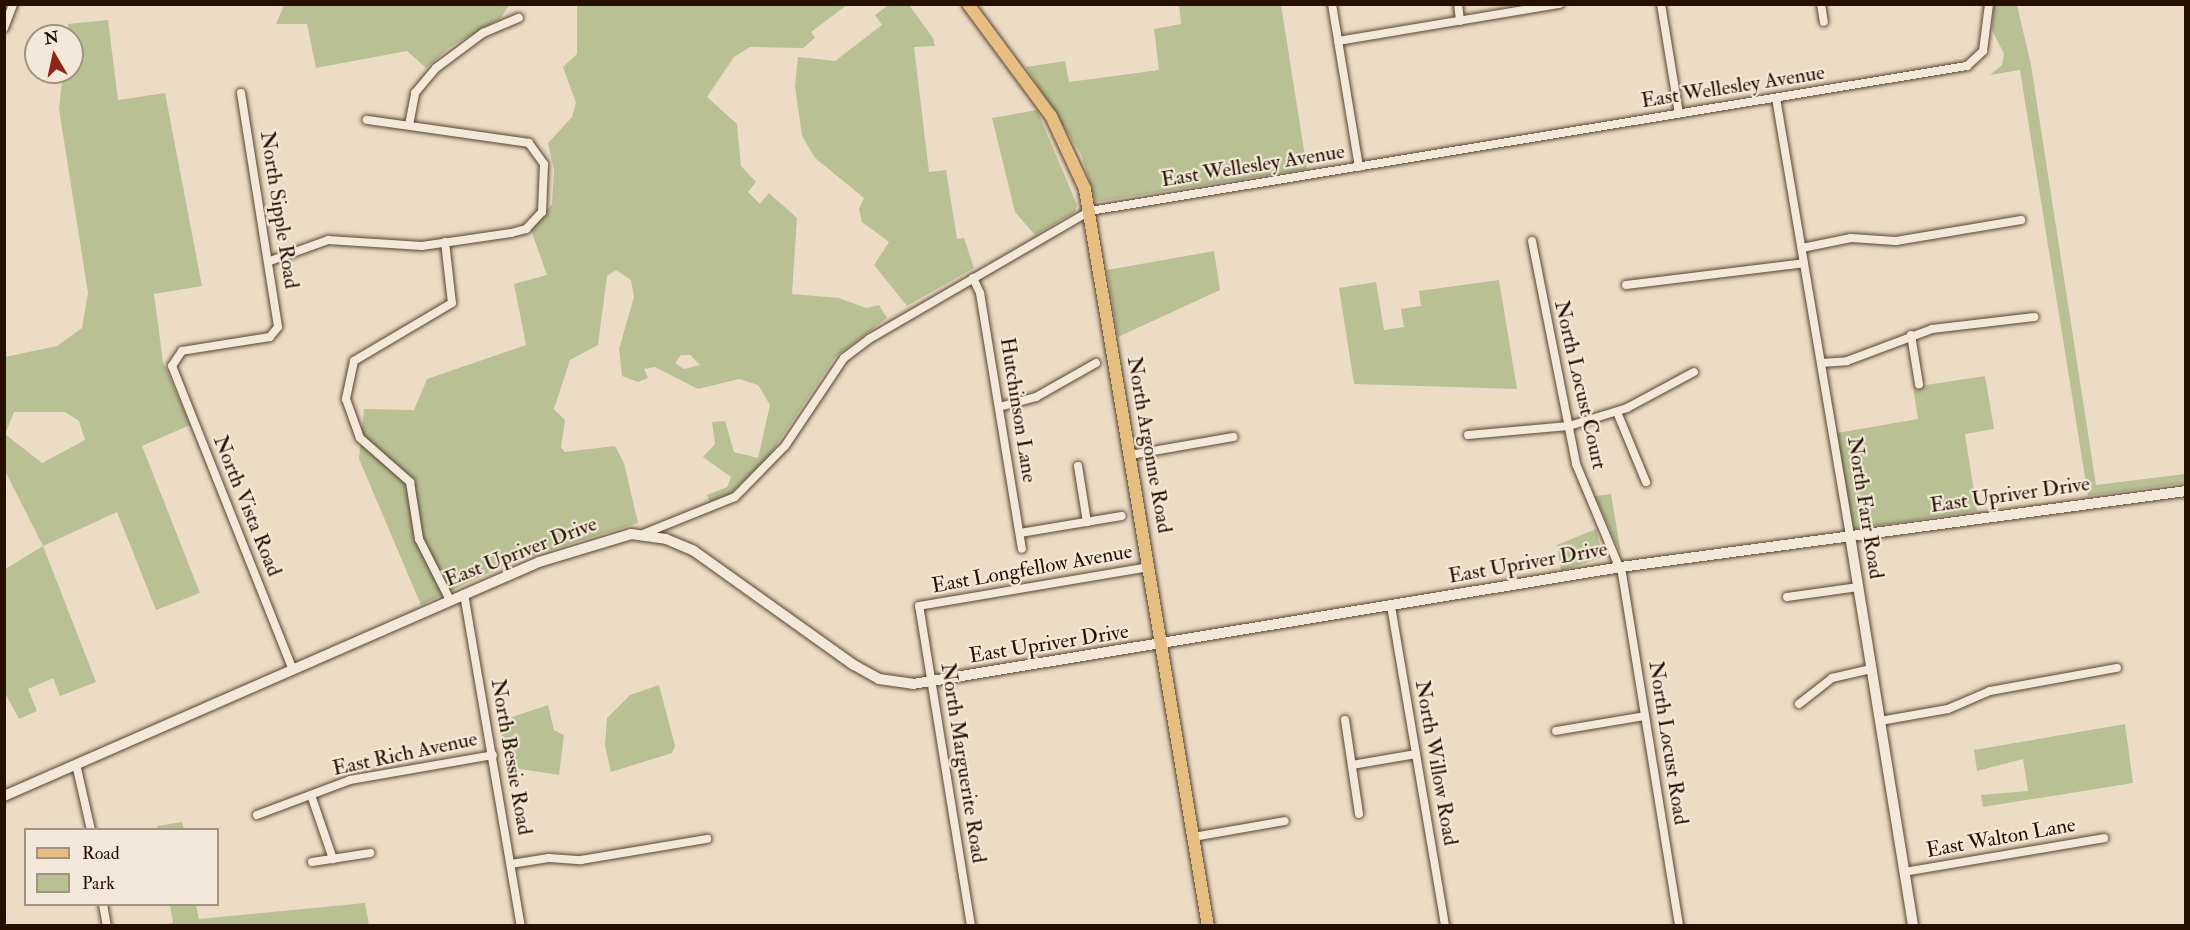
<!DOCTYPE html>
<style>
body{margin:0}
#map{position:relative;width:2190px;height:930px;overflow:hidden;background:#eddcc5;font-family:"IM FELL Double Pica",serif}
div>[style]{position:absolute}
.green>*{inset:0;background:#b9c094}
.roads{filter:drop-shadow(0 0 2px #574331) drop-shadow(0 0 2px #574331)}
.street>*{height:8px;margin:-4px;padding:0 4px;transform-origin:4px;border-radius:4px;background:#f3e8d9}
.secondary>*{height:10px;margin:-5px;padding:0 5px;transform-origin:5px;border-radius:5px;background:#f3e8d9}
.primary>*{height:12px;margin:-6px;padding:0 6px;transform-origin:6px;border-radius:6px;background:#e6be82}
span{translate:-50% -50%;white-space:nowrap;text-align:center;line-height:1.15;-webkit-text-stroke:4.5px #f3e8d9;paint-order:stroke}
.street-label{font-size:21px;color:#251000}
.frame{position:absolute;inset:0;border:6px solid #251000;pointer-events:none}
.legend{position:absolute;left:24px;top:828px;width:195px;height:78px;box-sizing:border-box;background:#f3e8d9;border:2px solid #a19282;margin:0;padding:8px 10px;list-style:none;font-size:18px;color:#251000}
.legend li{display:flex;align-items:center;gap:12px;height:30px}
.legend b{width:30px;border:2px solid #a19282}
.north{position:absolute;left:24px;top:24px;width:60px;height:60px;box-sizing:border-box;background:#f3e8d9;border:2px solid #a19282;border-radius:50%;rotate:351deg;font-size:16px;font-weight:700;line-height:24px;text-align:center;color:#251000}
.north::after{content:'';display:block;margin:auto;width:21px;height:27px;background:#8f2418;clip-path:polygon(50% 0,100% 100%,50% 72%,0 100%)}
</style>
<div id="map">
<div class="green">
<div style="clip-path:polygon(890px 4px,909px 5px,933px 38px,935px 46px,914px 47px,929px 172px,946px 170px,957px 239px,964px 238px,974px 268px,907px 306px,874px 265px,889px 242px,862px 222px,859px 209px,864px 198px,815px 158px,802px 136px,795px 86px,798px 57px,835px 61px,882px 25px,875px 15px)"></div>
<div style="clip-path:polygon(284px 5px,284px 4px,509px 5px,501px 18px,450px 47px,426px 68px,407px 51px,316px 68px,307px 24px,276px 24px)"></div>
<div style="clip-path:polygon(evenodd,577px 5px,847px 5px,811px 32px,815px 38px,803px 48px,750px 47px,734px 57px,707px 97px,737px 124px,741px 166px,756px 182px,748px 192px,760px 204px,769px 193px,797px 218px,792px 294px,839px 298px,866px 308px,879px 305px,887px 318px,835px 357px,767px 459px,729px 495px,710px 502px,707px 495px,727px 487px,731px 477px,703px 457px,715px 444px,712px 422px,725px 421px,734px 452px,758px 458px,770px 405px,758px 385px,739px 379px,698px 389px,655px 367px,644px 369px,648px 378px,638px 382px,622px 376px,619px 349px,634px 297px,631px 280px,616px 270px,607px 276px,598px 345px,570px 360px,554px 409px,565px 420px,561px 447px,565px 452px,615px 446px,624px 463px,638px 523px,511px 562px,421px 605px,359px 459px,364px 409px,414px 410px,427px 379px,526px 345px,514px 284px,547px 275px,531px 230px,552px 204px,554px 170px,548px 143px,572px 117px,576px 103px,563px 67px,577px 54px,577px 5px,681px 355px,690px 355px,700px 365px,684px 369px,675px 363px,681px 355px)"></div>
<div style="clip-path:polygon(1179px 5px,1281px 5px,1307px 169px,1096px 202px,1081px 154px,1026px 67px,1065px 61px,1069px 82px,1159px 70px,1154px 29px,1181px 24px)"></div>
<div style="clip-path:polygon(1994px 5px,2017px 5px,2031px 65px,2096px 485px,2185px 474px,2185px 483px,2088px 496px,2020px 70px,1990px 75px,2002px 65px,2004px 54px,1992px 30px)"></div>
<div style="clip-path:polygon(evenodd,108px 20px,118px 100px,165px 93px,202px 286px,154px 294px,163px 362px,190px 425px,142px 446px,200px 593px,156px 610px,117px 512px,43px 546px,96px 682px,60px 696px,53px 678px,28px 689px,37px 711px,19px 719px,5px 693px,5px 569px,43px 546px,5px 471px,5px 357px,57px 346px,82px 328px,88px 293px,59px 109px,63px 72px,72px 72px,68px 24px,108px 20px,14px 412px,65px 412px,79px 421px,85px 440px,42px 463px,5px 434px,14px 412px)"></div>
<div style="clip-path:polygon(1037px 110px,1077px 205px,1075px 212px,1035px 235px,1015px 212px,992px 118px)"></div>
<div style="clip-path:polygon(1214px 251px,1220px 290px,1118px 337px,1107px 270px)"></div>
<div style="clip-path:polygon(1499px 280px,1517px 389px,1354px 384px,1339px 288px,1376px 282px,1384px 330px,1404px 327px,1401px 309px,1421px 306px,1419px 291px)"></div>
<div style="clip-path:polygon(1985px 376px,1994px 429px,1965px 434px,1977px 511px,1853px 529px,1837px 433px,1918px 419px,1913px 387px)"></div>
<div style="clip-path:polygon(1611px 494px,1621px 554px,1595px 496px)"></div>
<div style="clip-path:polygon(1596px 529px,1603px 557px,1561px 571px,1557px 545px)"></div>
<div style="clip-path:polygon(659px 685px,675px 746px,672px 753px,611px 772px,605px 746px,607px 718px,630px 695px)"></div>
<div style="clip-path:polygon(548px 705px,554px 730px,564px 735px,559px 775px,508px 767px,512px 746px,502px 741px,501px 721px)"></div>
<div style="clip-path:polygon(2125px 724px,2133px 783px,1983px 807px,1981px 795px,2028px 791px,2023px 759px,1977px 771px,1974px 750px)"></div>
<div style="clip-path:polygon(182px 822px,184px 829px,158px 829px,157px 826px)"></div>
<div style="clip-path:polygon(365px 903px,369px 925px,157px 925px,173px 923px,170px 905px,196px 905px,199px 919px)"></div>
</div>
<div class="roads">
<div class="street">
<div style="left:1332px;top:4px;width:165px;rotate:80.6deg"></div>
<div style="left:1458px;top:4px;width:17px;rotate:83deg"></div>
<div style="left:1661px;top:4px;width:111px;rotate:80.7deg"></div>
<div style="left:1821px;top:4px;width:18px;rotate:81deg"></div>
<div style="left:4px;top:28px;width:26px;rotate:-69deg"></div>
<div style="left:1338px;top:41px;width:225px;rotate:-9.5deg"></div>
<div style="left:241px;top:93px;width:237px;rotate:81deg"></div>
<div style="left:278px;top:327px;width:13px;rotate:129deg"></div>
<div style="left:270px;top:337px;width:89px;rotate:171deg"></div>
<div style="left:182px;top:351px;width:18px;rotate:124deg"></div>
<div style="left:172px;top:366px;width:325px;rotate:68.3deg"></div>
<div style="left:1776px;top:98px;width:444px;rotate:80.4deg"></div>
<div style="left:409px;top:125px;width:33px;rotate:-79deg"></div>
<div style="left:415px;top:93px;width:33px;rotate:-50deg"></div>
<div style="left:436px;top:68px;width:59px;rotate:-36.7deg"></div>
<div style="left:483px;top:33px;width:39px;rotate:-23deg"></div>
<div style="left:1532px;top:241px;width:227px;rotate:78.8deg"></div>
<div style="left:1576px;top:464px;width:112px;rotate:67.3deg"></div>
<div style="left:445px;top:242px;width:61px;rotate:83.5deg"></div>
<div style="left:452px;top:303px;width:114px;rotate:149.4deg"></div>
<div style="left:354px;top:361px;width:39px;rotate:102deg"></div>
<div style="left:346px;top:399px;width:41px;rotate:70.3deg"></div>
<div style="left:360px;top:438px;width:67px;rotate:41.3deg"></div>
<div style="left:410px;top:482px;width:58px;rotate:81deg"></div>
<div style="left:419px;top:539px;width:68px;rotate:63.1deg"></div>
<div style="left:1802px;top:248px;width:50px;rotate:-11.5deg"></div>
<div style="left:1851px;top:238px;width:45px;rotate:3.8deg"></div>
<div style="left:1896px;top:241px;width:127px;rotate:-9.5deg"></div>
<div style="left:270px;top:261px;width:62px;rotate:-19.9deg"></div>
<div style="left:328px;top:240px;width:94px;rotate:3.7deg"></div>
<div style="left:422px;top:246px;width:90px;rotate:-8.3deg"></div>
<div style="left:511px;top:233px;width:16px;rotate:-15deg"></div>
<div style="left:526px;top:229px;width:23px;rotate:-47deg"></div>
<div style="left:542px;top:212px;width:48px;rotate:-87.6deg"></div>
<div style="left:544px;top:164px;width:26px;rotate:-126deg"></div>
<div style="left:529px;top:143px;width:164px;rotate:-171.9deg"></div>
<div style="left:973px;top:278px;width:17px;rotate:65deg"></div>
<div style="left:980px;top:293px;width:259px;rotate:80.7deg"></div>
<div style="left:1626px;top:285px;width:179px;rotate:-7deg"></div>
<div style="left:1911px;top:335px;width:50px;rotate:80.7deg"></div>
<div style="left:1821px;top:363px;width:26px;rotate:-4deg"></div>
<div style="left:1847px;top:361px;width:91px;rotate:-20.6deg"></div>
<div style="left:1932px;top:329px;width:103px;rotate:-6.7deg"></div>
<div style="left:999px;top:407px;width:38px;rotate:-15deg"></div>
<div style="left:1036px;top:397px;width:69px;rotate:-29.5deg"></div>
<div style="left:1617px;top:412px;width:76px;rotate:67.5deg"></div>
<div style="left:1468px;top:435px;width:101px;rotate:-5.1deg"></div>
<div style="left:1569px;top:426px;width:61px;rotate:-17.2deg"></div>
<div style="left:1627px;top:408px;width:76px;rotate:-28.2deg"></div>
<div style="left:1130px;top:455px;width:105px;rotate:-9.9deg"></div>
<div style="left:1078px;top:466px;width:57px;rotate:80.9deg"></div>
<div style="left:1020px;top:533px;width:103px;rotate:-9.5deg"></div>
<div style="left:643px;top:534px;width:99px;rotate:-21.9deg"></div>
<div style="left:735px;top:497px;width:71px;rotate:-45.6deg"></div>
<div style="left:785px;top:446px;width:106px;rotate:-56.2deg"></div>
<div style="left:844px;top:358px;width:31px;rotate:-37deg"></div>
<div style="left:869px;top:339px;width:255px;rotate:-30.1deg"></div>
<div style="left:1090px;top:211px;width:889px;rotate:-9.39deg"></div>
<div style="left:1967px;top:66px;width:22px;rotate:-43deg"></div>
<div style="left:1983px;top:51px;width:47px;rotate:-82.7deg"></div>
<div style="left:1621px;top:567px;width:364px;rotate:80.8deg"></div>
<div style="left:464px;top:594px;width:337px;rotate:80.3deg"></div>
<div style="left:1787px;top:597px;width:72px;rotate:-8deg"></div>
<div style="left:1391px;top:606px;width:325px;rotate:80.4deg"></div>
<div style="left:1799px;top:704px;width:42px;rotate:-38.2deg"></div>
<div style="left:1832px;top:678px;width:40px;rotate:-13deg"></div>
<div style="left:1345px;top:720px;width:95px;rotate:81.5deg"></div>
<div style="left:1880px;top:721px;width:69px;rotate:-10deg"></div>
<div style="left:1948px;top:709px;width:46px;rotate:-23.2deg"></div>
<div style="left:1990px;top:691px;width:129px;rotate:-10.3deg"></div>
<div style="left:1556px;top:731px;width:90px;rotate:-9.6deg"></div>
<div style="left:76px;top:764px;width:68px;rotate:77.2deg"></div>
<div style="left:1352px;top:765px;width:65px;rotate:-9.8deg"></div>
<div style="left:311px;top:795px;width:68px;rotate:71deg"></div>
<div style="left:257px;top:815px;width:99px;rotate:-20.6deg"></div>
<div style="left:350px;top:780px;width:145px;rotate:-9.9deg"></div>
<div style="left:1193px;top:837px;width:93px;rotate:-9.9deg"></div>
<div style="left:312px;top:862px;width:59px;rotate:-8.8deg"></div>
<div style="left:511px;top:864px;width:38px;rotate:-9deg"></div>
<div style="left:549px;top:858px;width:32px;rotate:4deg"></div>
<div style="left:581px;top:860px;width:128px;rotate:-9.5deg"></div>
<div style="left:1904px;top:872px;width:203px;rotate:-9.6deg"></div>
<div style="left:103px;top:904px;width:22px;rotate:80deg"></div>
<div style="left:971px;top:926px;width:324px;rotate:-99.2deg"></div>
<div style="left:919px;top:606px;width:234px;rotate:-9.6deg"></div>
</div>
<div class="secondary">
<div style="left:1850px;top:536px;width:395px;rotate:80.8deg"></div>
<div style="left:4px;top:796px;width:584px;rotate:-23.62deg"></div>
<div style="left:539px;top:562px;width:96px;rotate:-16.9deg"></div>
<div style="left:631px;top:534px;width:35px;rotate:8deg"></div>
<div style="left:666px;top:539px;width:30px;rotate:23deg"></div>
<div style="left:694px;top:551px;width:196px;rotate:35.5deg"></div>
<div style="left:854px;top:665px;width:29px;rotate:29deg"></div>
<div style="left:879px;top:679px;width:34px;rotate:8deg"></div>
<div style="left:913px;top:684px;width:718px;rotate:-9.38deg"></div>
<div style="left:1621px;top:567px;width:570px;rotate:-7.66deg"></div>
</div>
<div class="primary">
<div style="left:968px;top:4px;width:139px;rotate:53.5deg"></div>
<div style="left:1051px;top:116px;width:81px;rotate:65deg"></div>
<div style="left:1085px;top:189px;width:747px;rotate:80.53deg"></div>
</div>
</div>
<div class="street-label">
<span style="left:1733px;top:87px;rotate:-9deg">East Wellesley Avenue</span>
<span style="left:1253px;top:166px;rotate:-9deg">East Wellesley Avenue</span>
<span style="left:279px;top:210px;rotate:81deg">North Sipple Road</span>
<span style="left:1580px;top:385px;rotate:77deg">North Locust Court</span>
<span style="left:1018px;top:410px;rotate:81deg">Hutchinson Lane</span>
<span style="left:1149px;top:445px;rotate:80deg">North Argonne Road</span>
<span style="left:2010px;top:495px;rotate:-8deg">East Upriver Drive</span>
<span style="left:247px;top:506px;rotate:68deg">North Vista Road</span>
<span style="left:1865px;top:508px;rotate:81deg">North Farr Road</span>
<span style="left:521px;top:552px;rotate:-21deg">East Upriver Drive</span>
<span style="left:1528px;top:563px;rotate:-10deg">East Upriver Drive</span>
<span style="left:1032px;top:569px;rotate:-10deg">East Longfellow Avenue</span>
<span style="left:1049px;top:644px;rotate:-9deg">East Upriver Drive</span>
<span style="left:1668px;top:743px;rotate:81deg">North Locust Road</span>
<span style="left:405px;top:754px;rotate:-12deg">East Rich Avenue</span>
<span style="left:511px;top:757px;rotate:80deg">North Bessie Road</span>
<span style="left:963px;top:763px;rotate:81deg">North Marguerite Road</span>
<span style="left:1436px;top:763px;rotate:80deg">North Willow Road</span>
<span style="left:2001px;top:838px;rotate:-10deg">East Walton Lane</span>
</div>
<div class="frame"></div>
<ul class="legend">
<li><b style="height:8px;background:#e6be82"></b>Road</li>
<li><b style="height:16px;background:#b9c094"></b>Park</li>
</ul>
<div class="north">N</div>
</div>
